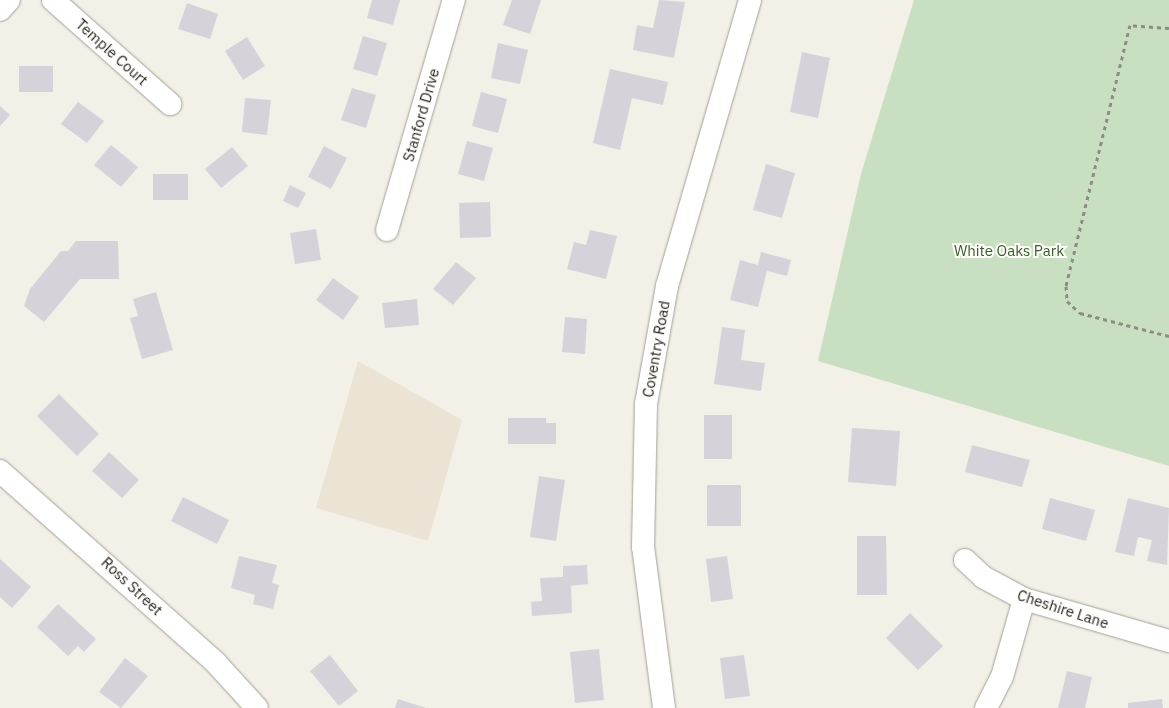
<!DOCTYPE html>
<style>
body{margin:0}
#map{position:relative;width:1169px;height:708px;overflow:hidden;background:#f3f0e7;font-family:"IBM Plex Sans",sans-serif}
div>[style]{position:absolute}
.built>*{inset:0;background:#ebe4d5}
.green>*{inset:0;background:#c8e0c1}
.building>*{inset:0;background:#d6d2da}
.path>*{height:3px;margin-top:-1.5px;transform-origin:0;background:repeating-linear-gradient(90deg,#8e8c86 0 4px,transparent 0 8px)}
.roads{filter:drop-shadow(0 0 1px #a3a098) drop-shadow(0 0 1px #a3a098)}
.street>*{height:22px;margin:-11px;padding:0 11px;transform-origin:11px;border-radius:11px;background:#fff}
span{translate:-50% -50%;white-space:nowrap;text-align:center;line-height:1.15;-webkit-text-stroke:4px #fffdfa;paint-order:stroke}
.street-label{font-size:15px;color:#252421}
.park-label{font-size:15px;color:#375b2a}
</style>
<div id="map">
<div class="built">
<div style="clip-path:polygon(358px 361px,462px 420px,428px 541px,316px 508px)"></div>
</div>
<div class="green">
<div style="clip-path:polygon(914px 0,1169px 0,1169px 466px,818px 361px,861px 174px)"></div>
</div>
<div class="building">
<div style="clip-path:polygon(372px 0,400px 0,393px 25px,367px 18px)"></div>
<div style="clip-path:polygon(512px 0,541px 0,530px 34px,503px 25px)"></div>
<div style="clip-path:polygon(659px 0,685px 2px,674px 58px,633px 50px,637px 25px,653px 28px)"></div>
<div style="clip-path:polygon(187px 3px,218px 14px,210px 39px,178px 29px)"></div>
<div style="clip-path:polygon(363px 36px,387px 43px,377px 76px,353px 69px)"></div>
<div style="clip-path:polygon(247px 37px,265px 66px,243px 80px,225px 51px)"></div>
<div style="clip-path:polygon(498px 43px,528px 50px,520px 84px,491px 78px)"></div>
<div style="clip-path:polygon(802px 52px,830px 58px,818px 118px,790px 112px)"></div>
<div style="clip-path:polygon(19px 66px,53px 66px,53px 92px,19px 92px)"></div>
<div style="clip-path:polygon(610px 69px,668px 82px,663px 105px,632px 98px,620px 150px,593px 143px)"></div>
<div style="clip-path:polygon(352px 88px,376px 95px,366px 128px,341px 120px)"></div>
<div style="clip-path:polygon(481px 92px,507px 99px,498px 133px,472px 126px)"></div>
<div style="clip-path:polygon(245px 98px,271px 100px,267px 135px,242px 132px)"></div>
<div style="clip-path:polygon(78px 102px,104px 121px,87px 143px,61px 124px)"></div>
<div style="clip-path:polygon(0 106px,10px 115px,0 126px)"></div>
<div style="clip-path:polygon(467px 141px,493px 148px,484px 181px,458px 174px)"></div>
<div style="clip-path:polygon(111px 145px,138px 167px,121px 187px,94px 165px)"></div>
<div style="clip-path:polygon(324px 146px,347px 158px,331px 189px,308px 177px)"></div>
<div style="clip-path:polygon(232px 147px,248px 166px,221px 188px,205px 169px)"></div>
<div style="clip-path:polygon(766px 164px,795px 173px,782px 218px,753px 210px)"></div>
<div style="clip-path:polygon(153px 174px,188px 174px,188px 200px,153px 200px)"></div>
<div style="clip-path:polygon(290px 185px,306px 193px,298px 208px,283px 201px)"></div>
<div style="clip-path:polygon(490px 202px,491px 237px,460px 238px,459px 203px)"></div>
<div style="clip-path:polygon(316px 229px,321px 260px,295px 264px,290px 233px)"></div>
<div style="clip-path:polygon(590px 230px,617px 236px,606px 279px,567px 269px,574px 242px,586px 245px)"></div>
<div style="clip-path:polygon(76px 241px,118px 241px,119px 279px,80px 279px,44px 322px,24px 306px,30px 289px,61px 251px,68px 251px)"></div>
<div style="clip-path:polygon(761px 252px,791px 260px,787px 276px,767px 271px,758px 307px,730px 300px,740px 260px,758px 265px)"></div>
<div style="clip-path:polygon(456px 262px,476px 278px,453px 305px,433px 289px)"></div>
<div style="clip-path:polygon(333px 278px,359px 297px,343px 320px,316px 300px)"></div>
<div style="clip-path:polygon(156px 292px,173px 350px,142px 359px,130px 318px,138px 316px,133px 299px)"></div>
<div style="clip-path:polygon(417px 299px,419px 325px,385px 328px,382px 303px)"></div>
<div style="clip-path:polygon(565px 317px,587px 319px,585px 354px,562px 352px)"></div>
<div style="clip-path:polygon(722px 327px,745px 330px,741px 360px,765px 363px,761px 391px,714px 384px)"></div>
<div style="clip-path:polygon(59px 394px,99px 434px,77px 456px,37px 416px)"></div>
<div style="clip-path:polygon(704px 415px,732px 415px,732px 459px,704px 459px)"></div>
<div style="clip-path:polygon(508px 418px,546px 418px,546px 423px,556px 423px,556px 444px,508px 444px)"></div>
<div style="clip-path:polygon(852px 428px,900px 431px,896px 486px,848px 482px)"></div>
<div style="clip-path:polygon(972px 445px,1030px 460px,1022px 487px,965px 472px)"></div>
<div style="clip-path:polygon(109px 452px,139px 480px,122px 498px,92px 471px)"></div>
<div style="clip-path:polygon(539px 476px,565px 480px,556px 541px,530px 537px)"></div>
<div style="clip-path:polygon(707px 485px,741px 485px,741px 526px,707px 526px)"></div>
<div style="clip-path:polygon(183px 497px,229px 520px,217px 544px,171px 521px)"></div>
<div style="clip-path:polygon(1050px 498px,1095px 510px,1086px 541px,1042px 529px)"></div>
<div style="clip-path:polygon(1128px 498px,1169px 508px,1167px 565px,1147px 561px,1152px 540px,1138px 537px,1134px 556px,1115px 552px)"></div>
<div style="clip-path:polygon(857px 536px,886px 536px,887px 595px,857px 595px)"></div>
<div style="clip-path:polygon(239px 556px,277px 565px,272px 583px,279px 585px,273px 609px,253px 604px,255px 595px,231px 588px)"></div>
<div style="clip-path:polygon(727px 556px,733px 599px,711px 602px,706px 559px)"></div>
<div style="clip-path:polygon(0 559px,31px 587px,12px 608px,0 597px)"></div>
<div style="clip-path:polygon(587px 565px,588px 584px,571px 586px,572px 613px,532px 616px,531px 602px,542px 601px,540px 578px,563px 577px,563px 566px)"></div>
<div style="clip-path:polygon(58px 604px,96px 639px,84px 652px,78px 646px,68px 656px,37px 627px)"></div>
<div style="clip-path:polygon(910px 613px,943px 646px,918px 670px,886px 638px)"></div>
<div style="clip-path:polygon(599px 649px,604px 700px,575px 703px,570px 652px)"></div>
<div style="clip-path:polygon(330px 655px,358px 691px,339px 706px,310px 671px)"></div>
<div style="clip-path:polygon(744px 655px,750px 696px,725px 699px,720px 658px)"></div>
<div style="clip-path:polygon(125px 658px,148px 676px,121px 708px,99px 692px)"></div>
<div style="clip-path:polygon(1067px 671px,1092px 677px,1085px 708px,1058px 708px)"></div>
<div style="clip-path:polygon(398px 699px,426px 708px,395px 708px)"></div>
<div style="clip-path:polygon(1162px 699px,1163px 708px,1128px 708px,1128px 703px)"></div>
</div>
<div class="path">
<div style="left:1169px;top:28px;width:39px;rotate:-176deg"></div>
<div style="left:1130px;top:25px;width:269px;rotate:103.8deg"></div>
<div style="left:1066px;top:286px;width:15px;rotate:86deg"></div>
<div style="left:1067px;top:301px;width:18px;rotate:43deg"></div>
<div style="left:1080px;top:313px;width:92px;rotate:14.5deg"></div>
</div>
<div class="roads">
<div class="street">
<div style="left:53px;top:0;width:157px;rotate:41.6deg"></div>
<div style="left:0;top:10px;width:13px;rotate:-48deg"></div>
<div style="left:387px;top:230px;width:240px;rotate:-73.8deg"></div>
<div style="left:0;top:471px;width:288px;rotate:41.6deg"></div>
<div style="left:215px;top:662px;width:62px;rotate:47.6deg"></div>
<div style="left:965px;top:560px;width:25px;rotate:43deg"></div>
<div style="left:983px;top:577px;width:47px;rotate:28.2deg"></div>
<div style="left:1024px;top:599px;width:151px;rotate:16.2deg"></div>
<div style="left:664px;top:708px;width:162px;rotate:-97.4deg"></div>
<div style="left:643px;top:547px;width:143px;rotate:-88.8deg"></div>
<div style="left:646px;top:404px;width:120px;rotate:-79.9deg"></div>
<div style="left:667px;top:286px;width:298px;rotate:-73.8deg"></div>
<div style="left:986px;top:708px;width:35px;rotate:-63deg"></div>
<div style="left:1002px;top:677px;width:81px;rotate:-74.2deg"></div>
</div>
</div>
<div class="street-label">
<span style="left:112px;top:52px;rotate:42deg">Temple Court</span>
<span style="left:421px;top:115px;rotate:-74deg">Stanford Drive</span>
<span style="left:656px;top:349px;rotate:-80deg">Coventry Road</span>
<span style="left:132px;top:586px;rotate:43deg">Ross Street</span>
<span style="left:1063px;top:609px;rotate:18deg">Cheshire Lane</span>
</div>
<div class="park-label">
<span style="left:1009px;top:251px">White Oaks Park</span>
</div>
</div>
